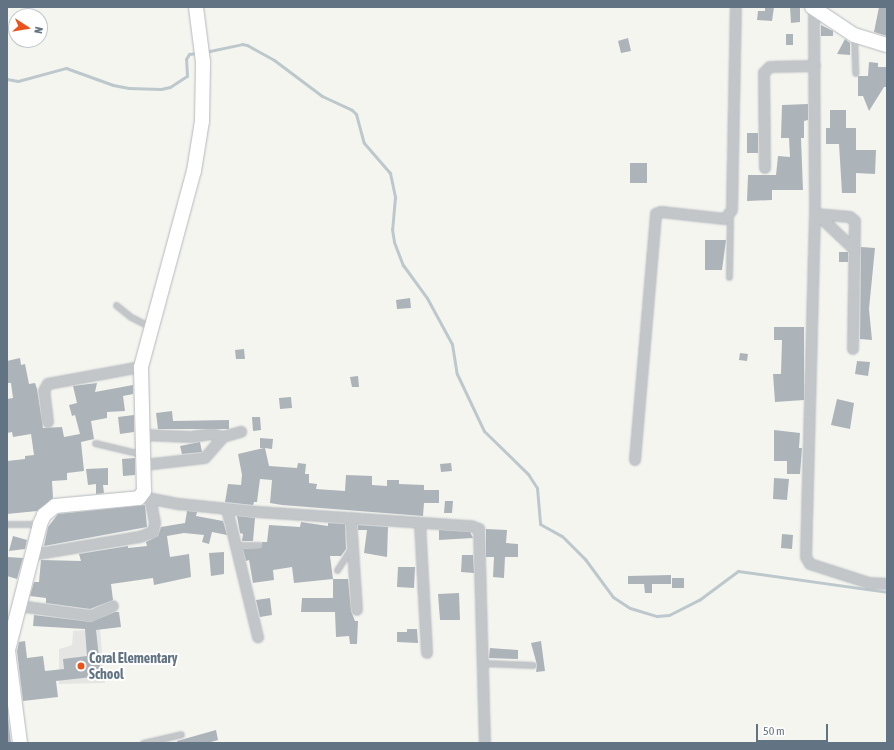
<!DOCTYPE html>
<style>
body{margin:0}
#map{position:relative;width:894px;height:750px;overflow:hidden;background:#f5f5f0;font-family:"Asap Condensed",sans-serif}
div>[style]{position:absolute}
.built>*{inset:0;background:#e5e6e4}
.stream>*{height:3px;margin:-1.5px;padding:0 1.5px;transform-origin:1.5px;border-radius:1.5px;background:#bdc8cd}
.building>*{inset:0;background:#acb3b9}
.roads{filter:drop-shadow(0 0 1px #b4b9be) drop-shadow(0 0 1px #b4b9be)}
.lane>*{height:5px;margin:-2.5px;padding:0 2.5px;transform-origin:2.5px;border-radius:2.5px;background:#c2c6c9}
.street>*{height:10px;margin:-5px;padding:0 5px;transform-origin:5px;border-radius:5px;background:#c2c6c9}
.secondary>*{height:14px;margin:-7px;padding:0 7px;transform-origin:7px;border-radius:7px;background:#fff}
.dots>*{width:11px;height:11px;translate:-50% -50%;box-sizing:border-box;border:2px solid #fff;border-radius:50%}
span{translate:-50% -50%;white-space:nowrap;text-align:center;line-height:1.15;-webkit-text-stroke:4px #fff;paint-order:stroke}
.poi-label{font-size:14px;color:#627383;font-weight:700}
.left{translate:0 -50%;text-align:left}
.frame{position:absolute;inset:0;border:8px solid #627383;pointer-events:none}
.north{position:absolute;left:8px;top:8px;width:40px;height:40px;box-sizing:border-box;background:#fff;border:1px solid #c0c7cd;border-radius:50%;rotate:102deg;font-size:11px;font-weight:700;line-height:16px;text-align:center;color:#627383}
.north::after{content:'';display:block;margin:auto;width:14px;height:18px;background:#eb531a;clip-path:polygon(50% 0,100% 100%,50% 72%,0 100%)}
.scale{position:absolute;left:756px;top:724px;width:72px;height:18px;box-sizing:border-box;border:2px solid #627383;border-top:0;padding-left:5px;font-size:12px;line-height:14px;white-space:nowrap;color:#627383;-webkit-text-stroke:3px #fff;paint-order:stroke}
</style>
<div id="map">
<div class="built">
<div style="clip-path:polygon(100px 629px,105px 683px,59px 684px,59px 649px,72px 645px,73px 631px)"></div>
</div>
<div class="stream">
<div style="left:205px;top:52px;width:38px;rotate:-12deg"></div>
<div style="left:242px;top:44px;width:5px;rotate:11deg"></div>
<div style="left:247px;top:45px;width:31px;rotate:29deg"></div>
<div style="left:274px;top:60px;width:60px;rotate:36.9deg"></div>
<div style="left:322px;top:96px;width:33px;rotate:25deg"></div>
<div style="left:352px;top:110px;width:6px;rotate:45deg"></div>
<div style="left:356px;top:114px;width:30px;rotate:75deg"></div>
<div style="left:364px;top:143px;width:40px;rotate:49deg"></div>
<div style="left:390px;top:173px;width:25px;rotate:78deg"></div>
<div style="left:395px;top:197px;width:32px;rotate:95deg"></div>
<div style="left:392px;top:229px;width:13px;rotate:81deg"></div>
<div style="left:394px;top:242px;width:25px;rotate:69deg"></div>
<div style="left:403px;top:265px;width:41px;rotate:54deg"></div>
<div style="left:427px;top:298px;width:52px;rotate:61.5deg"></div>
<div style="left:452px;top:344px;width:30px;rotate:81deg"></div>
<div style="left:457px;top:374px;width:63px;rotate:64.7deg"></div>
<div style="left:484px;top:431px;width:62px;rotate:44.3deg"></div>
<div style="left:528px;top:474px;width:17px;rotate:57deg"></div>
<div style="left:537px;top:488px;width:36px;rotate:85deg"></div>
<div style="left:540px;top:524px;width:25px;rotate:29deg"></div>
<div style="left:562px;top:536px;width:33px;rotate:45deg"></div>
<div style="left:585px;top:559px;width:47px;rotate:53.6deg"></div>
<div style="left:613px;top:597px;width:20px;rotate:33deg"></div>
<div style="left:630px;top:608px;width:28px;rotate:17deg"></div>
<div style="left:657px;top:616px;width:12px;rotate:-5deg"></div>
<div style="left:669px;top:615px;width:34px;rotate:-27deg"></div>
<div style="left:699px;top:600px;width:49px;rotate:-36.6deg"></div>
<div style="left:738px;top:571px;width:150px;rotate:8deg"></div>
<div style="left:7px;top:79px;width:11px;rotate:10deg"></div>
<div style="left:18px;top:81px;width:50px;rotate:-15.2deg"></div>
<div style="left:66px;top:68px;width:50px;rotate:19.9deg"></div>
<div style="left:113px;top:85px;width:16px;rotate:11deg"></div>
<div style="left:129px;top:88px;width:32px;rotate:2deg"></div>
<div style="left:161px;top:89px;width:9px;rotate:-13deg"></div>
<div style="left:170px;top:87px;width:20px;rotate:-33deg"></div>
<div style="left:187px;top:76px;width:17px;rotate:-93deg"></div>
<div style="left:186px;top:59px;width:6px;rotate:-59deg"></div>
<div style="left:189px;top:54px;width:8px;rotate:-7deg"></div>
</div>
<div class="building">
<div style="clip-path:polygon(765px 7px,774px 7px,772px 21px,757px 20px,758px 11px,765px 11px)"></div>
<div style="clip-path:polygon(790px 7px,800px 7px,800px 22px,791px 23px)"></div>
<div style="clip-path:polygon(879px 7px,887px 7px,887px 36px,874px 32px)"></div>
<div style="clip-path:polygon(821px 25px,833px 31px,833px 36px,821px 36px)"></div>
<div style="clip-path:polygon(786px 34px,793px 34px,793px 45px,786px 45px)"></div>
<div style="clip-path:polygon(628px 38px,631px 51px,621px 53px,618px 41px)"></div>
<div style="clip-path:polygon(845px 39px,850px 43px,850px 55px,837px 54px)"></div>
<div style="clip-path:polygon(869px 62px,878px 63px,878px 67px,887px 67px,887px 87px,884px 87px,869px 111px,863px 96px,858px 96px,858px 76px,868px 76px)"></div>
<div style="clip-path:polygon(808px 104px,808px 120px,804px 121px,804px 138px,801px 138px,803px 190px,772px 190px,772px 200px,747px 201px,748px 175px,776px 175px,778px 156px,790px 157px,789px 138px,781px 138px,782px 105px)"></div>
<div style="clip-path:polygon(830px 110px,846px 110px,846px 128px,856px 128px,856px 150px,876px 150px,875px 174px,856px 173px,856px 193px,842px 193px,839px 144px,826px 144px,826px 128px,830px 128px)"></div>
<div style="clip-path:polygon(747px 133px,758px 133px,758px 153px,747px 153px)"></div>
<div style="clip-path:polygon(630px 163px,647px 163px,647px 183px,630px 183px)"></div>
<div style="clip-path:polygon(705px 240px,726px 240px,722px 270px,705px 270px)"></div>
<div style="clip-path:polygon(861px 247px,875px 248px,869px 309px,872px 340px,860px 339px)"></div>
<div style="clip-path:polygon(839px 252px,848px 252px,848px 262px,839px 262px)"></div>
<div style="clip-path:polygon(410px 298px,411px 308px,397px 309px,396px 300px)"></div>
<div style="clip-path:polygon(774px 327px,804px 327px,804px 400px,775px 402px,773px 374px,781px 374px,782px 340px,774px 340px)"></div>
<div style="clip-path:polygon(244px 349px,245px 359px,236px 359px,235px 350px)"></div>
<div style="clip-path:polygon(740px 353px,748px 354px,747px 361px,739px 360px)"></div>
<div style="clip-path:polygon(20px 358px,21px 365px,25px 364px,29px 384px,35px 383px,37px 389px,43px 428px,62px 427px,64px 437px,80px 434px,75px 415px,72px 416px,69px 405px,77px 403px,73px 386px,97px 383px,95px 392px,133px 385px,133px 394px,123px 396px,125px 411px,107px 412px,107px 418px,91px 421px,94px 439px,81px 442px,84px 471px,67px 473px,67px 480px,52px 481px,53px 498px,37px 511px,7px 514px,7px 461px,25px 459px,25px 456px,34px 455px,31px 434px,13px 437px,12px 432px,7px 433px,7px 399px,13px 398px,11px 383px,7px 383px,7px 361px)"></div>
<div style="clip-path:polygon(857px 361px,870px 362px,868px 376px,855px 374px)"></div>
<div style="clip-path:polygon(358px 376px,359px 387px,352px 387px,350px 377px)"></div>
<div style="clip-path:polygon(291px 397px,292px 408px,280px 409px,279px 398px)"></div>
<div style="clip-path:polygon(837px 399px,854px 403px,850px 429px,831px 425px)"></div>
<div style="clip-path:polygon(172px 411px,173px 421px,229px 420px,229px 429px,158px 429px,156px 413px)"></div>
<div style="clip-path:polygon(134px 415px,134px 432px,120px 434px,118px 417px)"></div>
<div style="clip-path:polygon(252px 417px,260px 417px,261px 430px,253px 431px)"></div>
<div style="clip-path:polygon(774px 430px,800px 433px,799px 448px,802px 448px,800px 474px,787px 474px,787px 461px,774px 461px)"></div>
<div style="clip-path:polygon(260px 438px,273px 439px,272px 449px,265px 448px,269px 466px,297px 468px,298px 463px,306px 464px,305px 474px,309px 474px,309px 483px,317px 484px,316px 489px,345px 491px,346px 475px,372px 476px,372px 485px,387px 486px,387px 480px,399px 480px,399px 484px,424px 485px,424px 490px,439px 490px,439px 503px,424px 503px,423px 516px,282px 505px,270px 503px,272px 480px,260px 479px,257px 502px,254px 502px,253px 505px,225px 502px,228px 484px,241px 485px,242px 475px,238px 454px,264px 448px,260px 448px)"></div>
<div style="clip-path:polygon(200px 442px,202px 452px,182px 454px,180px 446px)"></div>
<div style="clip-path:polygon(135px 458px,135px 475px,123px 476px,122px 459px)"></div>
<div style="clip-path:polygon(451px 463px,452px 471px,441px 472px,440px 464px)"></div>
<div style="clip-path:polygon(108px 468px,108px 485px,103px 485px,104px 493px,96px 494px,96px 484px,88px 485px,86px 469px)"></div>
<div style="clip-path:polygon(774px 478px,789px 479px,787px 500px,773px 499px)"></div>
<div style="clip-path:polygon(445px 501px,453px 501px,452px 513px,444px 513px)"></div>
<div style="clip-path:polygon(145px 505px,147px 527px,44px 546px,48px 527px,58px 514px)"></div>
<div style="clip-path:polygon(187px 511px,197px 512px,196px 516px,223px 521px,227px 535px,212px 532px,209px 544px,202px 542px,204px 535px,184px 533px,167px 536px,170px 557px,189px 554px,191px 577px,154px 585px,153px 578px,111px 584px,113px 600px,90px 609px,46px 603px,46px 598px,30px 596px,34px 582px,39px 582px,41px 560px,81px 561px,79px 554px,128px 546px,128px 548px,147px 546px,146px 542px,158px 536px,161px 527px,185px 523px)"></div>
<div style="clip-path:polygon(237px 516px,255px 518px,253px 541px,242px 541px,243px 534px,240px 533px)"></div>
<div style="clip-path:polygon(301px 522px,328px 526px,328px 523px,345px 524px,346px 549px,341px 556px,330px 556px,333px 579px,294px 583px,292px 567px,273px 570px,274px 580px,253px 583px,249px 560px,246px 561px,243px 549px,261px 548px,262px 542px,267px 542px,269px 525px,300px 527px)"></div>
<div style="clip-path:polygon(358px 525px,388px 527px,387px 557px,364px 553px,367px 530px,358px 530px)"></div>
<div style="clip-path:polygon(486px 529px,507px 530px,506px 543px,518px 544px,518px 557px,505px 557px,504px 578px,493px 577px,494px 557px,486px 557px)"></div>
<div style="clip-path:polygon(439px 530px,470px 532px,473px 538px,439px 540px)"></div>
<div style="clip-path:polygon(782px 534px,793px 535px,792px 549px,781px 548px)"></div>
<div style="clip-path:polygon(13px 536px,27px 540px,25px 549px,9px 551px)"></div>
<div style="clip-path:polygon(224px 552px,224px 574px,211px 576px,209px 553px)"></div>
<div style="clip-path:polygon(462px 555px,473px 555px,474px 573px,461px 572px)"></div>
<div style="clip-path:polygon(7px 557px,23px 558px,17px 579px,7px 576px)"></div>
<div style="clip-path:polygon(398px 567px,415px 567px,414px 588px,397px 587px)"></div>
<div style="clip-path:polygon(671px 575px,671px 584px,652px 584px,652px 593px,645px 593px,644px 584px,628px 584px,628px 576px)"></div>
<div style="clip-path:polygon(672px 578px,684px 578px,684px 588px,672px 588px)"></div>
<div style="clip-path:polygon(333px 579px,348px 579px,351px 611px,355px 621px,358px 621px,357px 644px,350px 644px,349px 636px,336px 637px,335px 612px,301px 612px,302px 598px,333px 598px)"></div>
<div style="clip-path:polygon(459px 593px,460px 620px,440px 620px,438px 594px)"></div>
<div style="clip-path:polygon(270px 598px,272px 615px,260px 617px,256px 600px)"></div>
<div style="clip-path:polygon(115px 612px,119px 612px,121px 627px,96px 630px,101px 676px,56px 681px,58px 697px,23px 701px,17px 651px,19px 642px,25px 641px,27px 658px,43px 656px,45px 671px,64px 669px,63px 659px,87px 656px,85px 629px,33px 626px,34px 615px,91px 622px)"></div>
<div style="clip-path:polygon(407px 629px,417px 629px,418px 643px,397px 642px,397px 632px,407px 632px)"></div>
<div style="clip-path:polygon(541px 641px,545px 671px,536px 672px,537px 665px,531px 643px)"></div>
<div style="clip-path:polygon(490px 648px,518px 650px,518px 659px,489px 658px)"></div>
<div style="clip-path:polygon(7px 718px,8px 718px,11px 743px,7px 743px)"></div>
<div style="clip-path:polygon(216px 730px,218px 740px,207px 743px,177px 743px,177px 741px)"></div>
</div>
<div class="roads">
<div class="lane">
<div style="left:854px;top:36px;width:37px;rotate:88deg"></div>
<div style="left:729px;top:277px;width:62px;rotate:-89.1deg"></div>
<div style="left:116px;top:305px;width:19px;rotate:39deg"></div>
<div style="left:131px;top:317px;width:22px;rotate:27deg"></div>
<div style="left:95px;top:443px;width:47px;rotate:13.4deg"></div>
<div style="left:7px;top:524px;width:32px"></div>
<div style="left:236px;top:545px;width:23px"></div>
<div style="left:337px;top:570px;width:27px;rotate:-57deg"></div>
<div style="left:483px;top:663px;width:50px;rotate:2.3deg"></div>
<div style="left:143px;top:743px;width:39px;rotate:-13deg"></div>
</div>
<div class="street">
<div style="left:814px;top:9px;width:205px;rotate:89.7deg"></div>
<div style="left:815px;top:214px;width:343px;rotate:91.5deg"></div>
<div style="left:806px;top:557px;width:8px;rotate:60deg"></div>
<div style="left:810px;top:564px;width:62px;rotate:17.9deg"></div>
<div style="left:869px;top:583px;width:18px;rotate:3deg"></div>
<div style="left:765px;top:168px;width:95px;rotate:-90.6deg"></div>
<div style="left:764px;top:73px;width:8px;rotate:-45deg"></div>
<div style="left:770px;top:67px;width:45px;rotate:-1.3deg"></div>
<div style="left:815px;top:214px;width:35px;rotate:5deg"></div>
<div style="left:850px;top:217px;width:6px;rotate:39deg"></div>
<div style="left:855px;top:221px;width:128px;rotate:90.9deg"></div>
<div style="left:818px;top:215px;width:51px;rotate:43.4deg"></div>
<div style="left:48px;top:422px;width:31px;rotate:-97deg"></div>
<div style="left:44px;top:391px;width:8px;rotate:-60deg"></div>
<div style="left:48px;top:384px;width:95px;rotate:-10.4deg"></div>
<div style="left:143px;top:435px;width:48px;rotate:2.4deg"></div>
<div style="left:191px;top:437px;width:21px;rotate:-8deg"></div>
<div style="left:212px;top:434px;width:11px;rotate:15deg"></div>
<div style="left:223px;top:437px;width:19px;rotate:-16deg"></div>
<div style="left:635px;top:460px;width:247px;rotate:-85.1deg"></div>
<div style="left:656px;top:214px;width:5px;rotate:-22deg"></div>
<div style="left:661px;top:212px;width:64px;rotate:6.2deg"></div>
<div style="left:725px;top:219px;width:11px;rotate:-52deg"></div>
<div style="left:732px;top:210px;width:203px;rotate:-88.9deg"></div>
<div style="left:144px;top:465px;width:61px;rotate:-6.5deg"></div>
<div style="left:205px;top:458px;width:28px;rotate:-49deg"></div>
<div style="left:142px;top:497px;width:38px;rotate:11deg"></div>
<div style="left:179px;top:504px;width:79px;rotate:5.8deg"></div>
<div style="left:258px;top:512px;width:213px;rotate:3.8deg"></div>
<div style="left:471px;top:526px;width:9px;rotate:21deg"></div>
<div style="left:479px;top:529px;width:214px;rotate:88.4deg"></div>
<div style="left:227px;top:509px;width:132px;rotate:76.4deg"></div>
<div style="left:351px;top:518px;width:92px;rotate:86.3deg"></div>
<div style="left:420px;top:523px;width:130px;rotate:86.9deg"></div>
<div style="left:32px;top:555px;width:109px;rotate:-9.5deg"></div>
<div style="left:140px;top:537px;width:14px;rotate:-21deg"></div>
<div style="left:153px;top:532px;width:9px;rotate:-77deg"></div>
<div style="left:155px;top:523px;width:25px;rotate:-101deg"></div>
<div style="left:19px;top:606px;width:73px;rotate:7.9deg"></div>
<div style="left:91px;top:616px;width:24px;rotate:-24deg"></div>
</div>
<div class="secondary">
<div style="left:812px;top:7px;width:50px;rotate:33.7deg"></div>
<div style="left:854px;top:35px;width:34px;rotate:17deg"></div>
<div style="left:20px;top:743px;width:94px;rotate:-97.4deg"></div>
<div style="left:8px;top:650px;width:130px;rotate:-75.7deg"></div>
<div style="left:40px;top:524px;width:10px;rotate:-66deg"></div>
<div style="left:44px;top:515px;width:14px;rotate:-39deg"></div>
<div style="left:55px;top:506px;width:84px;rotate:-5.4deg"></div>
<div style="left:139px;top:498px;width:9px;rotate:-54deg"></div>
<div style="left:144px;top:491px;width:124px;rotate:-91.4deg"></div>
<div style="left:141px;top:367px;width:203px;rotate:-74.9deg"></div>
<div style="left:194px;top:171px;width:51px;rotate:-80.9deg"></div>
<div style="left:202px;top:121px;width:59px;rotate:-89deg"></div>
<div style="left:203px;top:62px;width:55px;rotate:-97.3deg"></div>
</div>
</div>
<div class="dots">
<div style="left:81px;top:666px;background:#eb531a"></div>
</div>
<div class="poi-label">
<span class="left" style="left:89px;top:666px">Coral Elementary<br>School</span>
</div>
<div class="frame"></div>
<div class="north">N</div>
<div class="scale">50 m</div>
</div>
